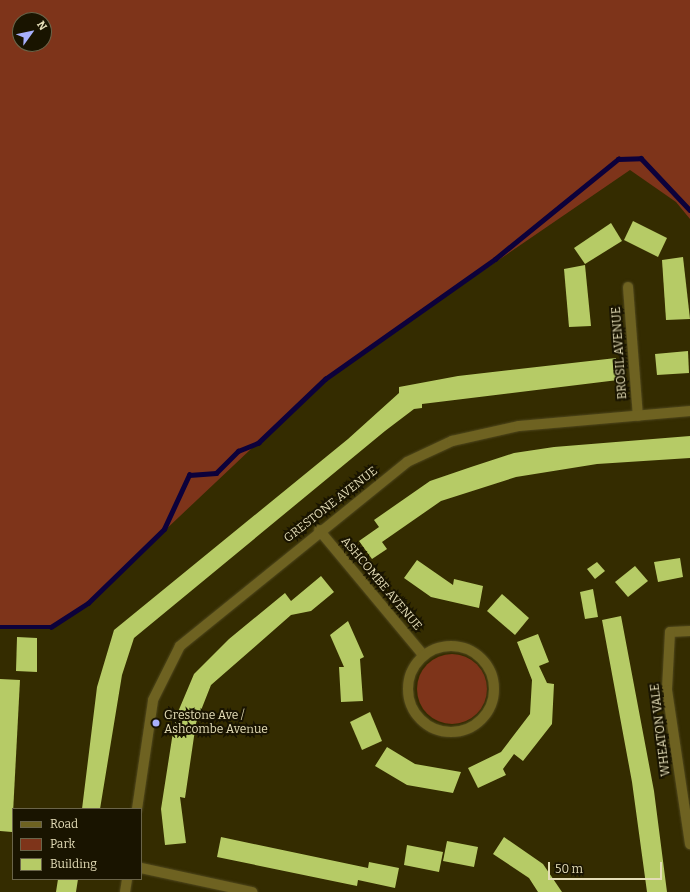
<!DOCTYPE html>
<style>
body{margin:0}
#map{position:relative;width:690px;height:892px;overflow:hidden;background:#342c00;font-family:Bitter,serif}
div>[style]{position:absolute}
.green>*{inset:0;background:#7e341a}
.round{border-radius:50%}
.stream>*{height:4.5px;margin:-2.25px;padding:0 2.25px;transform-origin:2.25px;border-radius:2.25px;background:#0c013b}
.building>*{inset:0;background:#b6cb66}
.roads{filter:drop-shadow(0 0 1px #50481d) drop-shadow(0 0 1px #50481d)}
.street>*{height:10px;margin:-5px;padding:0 5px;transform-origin:5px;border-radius:5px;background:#6e6221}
.street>.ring{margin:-5px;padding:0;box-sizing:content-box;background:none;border:10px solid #6e6221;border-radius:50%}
.dots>*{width:11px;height:11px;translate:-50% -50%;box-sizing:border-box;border:2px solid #191400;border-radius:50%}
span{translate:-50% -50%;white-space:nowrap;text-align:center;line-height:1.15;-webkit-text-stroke:4px #191400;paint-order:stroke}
.street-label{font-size:12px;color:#e4ddb7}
.poi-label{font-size:12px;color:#e4ddb7}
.left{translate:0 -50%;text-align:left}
.legend{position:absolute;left:12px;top:808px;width:130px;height:72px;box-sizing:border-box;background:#191400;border:1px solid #6a6449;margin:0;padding:5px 7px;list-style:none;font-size:12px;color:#e4ddb7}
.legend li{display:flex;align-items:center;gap:8px;height:20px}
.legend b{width:20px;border:1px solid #6a6449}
.north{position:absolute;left:12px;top:12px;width:40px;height:40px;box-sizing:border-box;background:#191400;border:1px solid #6a6449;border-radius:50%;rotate:57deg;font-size:11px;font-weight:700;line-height:16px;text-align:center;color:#e4ddb7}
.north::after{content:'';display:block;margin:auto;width:14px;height:18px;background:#a8b0fc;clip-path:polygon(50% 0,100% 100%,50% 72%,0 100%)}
.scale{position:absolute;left:548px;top:862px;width:114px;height:18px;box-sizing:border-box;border:2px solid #e4ddb7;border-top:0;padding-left:5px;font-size:12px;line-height:14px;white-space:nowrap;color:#e4ddb7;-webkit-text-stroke:3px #191400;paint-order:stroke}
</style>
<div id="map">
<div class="green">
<div style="clip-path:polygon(evenodd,0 0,690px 0,690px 219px,676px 202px,630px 170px,325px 379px,88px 603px,51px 627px,0 626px,0 0,20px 20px,44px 20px,44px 44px,20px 44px,20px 20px)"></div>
<div class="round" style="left:417px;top:654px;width:70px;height:70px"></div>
</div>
<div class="stream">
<div style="left:0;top:627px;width:51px"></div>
<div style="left:51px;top:627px;width:44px;rotate:-33deg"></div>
<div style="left:88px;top:603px;width:106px;rotate:-44.2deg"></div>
<div style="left:164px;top:529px;width:60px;rotate:-65.2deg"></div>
<div style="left:189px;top:475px;width:27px;rotate:-4deg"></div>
<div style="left:216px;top:473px;width:31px;rotate:-45deg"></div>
<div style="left:238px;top:451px;width:22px;rotate:-22deg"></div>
<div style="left:258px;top:443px;width:93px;rotate:-43.7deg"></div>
<div style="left:325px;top:379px;width:208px;rotate:-35.2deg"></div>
<div style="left:495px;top:259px;width:159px;rotate:-39.1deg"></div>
<div style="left:618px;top:159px;width:23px;rotate:-2deg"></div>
<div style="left:641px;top:158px;width:71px;rotate:46.7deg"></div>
</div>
<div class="building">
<div style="clip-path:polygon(633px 221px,667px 238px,658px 257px,624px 240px)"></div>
<div style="clip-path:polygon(611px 223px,622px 241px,585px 264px,574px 248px)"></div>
<div style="clip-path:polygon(683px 257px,690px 319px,666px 320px,662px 260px)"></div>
<div style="clip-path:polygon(585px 265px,591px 326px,569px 327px,564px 269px)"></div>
<div style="clip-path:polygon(688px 351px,689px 373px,657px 375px,655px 354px)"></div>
<div style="clip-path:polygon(616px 358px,618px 380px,422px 404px,422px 408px,414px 409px,385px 431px,134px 638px,122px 675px,100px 809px,82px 809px,97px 687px,114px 630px,348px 439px,399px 393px,399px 387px,458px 376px)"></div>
<div style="clip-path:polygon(690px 436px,690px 458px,597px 464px,516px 477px,441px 501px,382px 542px,387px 549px,372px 559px,359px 541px,379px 527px,374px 520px,430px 481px,471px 467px,514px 453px,554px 447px)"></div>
<div style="clip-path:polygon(680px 558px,683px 577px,658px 582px,654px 562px)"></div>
<div style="clip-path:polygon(417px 560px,453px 585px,454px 579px,483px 586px,479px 608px,431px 597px,404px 578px)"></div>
<div style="clip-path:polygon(597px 562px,605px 571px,595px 579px,587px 569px)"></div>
<div style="clip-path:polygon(635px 566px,648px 581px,628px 597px,615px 582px)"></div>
<div style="clip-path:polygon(321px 576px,334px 592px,311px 611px,291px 615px,211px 685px,196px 723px,185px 798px,180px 797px,186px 843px,165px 845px,161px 809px,175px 719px,194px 674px,229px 639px,285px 593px,291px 601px)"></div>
<div style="clip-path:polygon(593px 589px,598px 617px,585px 619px,580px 592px)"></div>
<div style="clip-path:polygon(502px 594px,529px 618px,515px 635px,487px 611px)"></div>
<div style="clip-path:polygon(621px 616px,654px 791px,667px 892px,647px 892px,632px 782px,602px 620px)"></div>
<div style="clip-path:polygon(348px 621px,364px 657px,360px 659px,363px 701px,341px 702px,339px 667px,344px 667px,330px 635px)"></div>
<div style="clip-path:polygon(538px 634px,549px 662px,539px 666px,547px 683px,554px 684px,552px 724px,523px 761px,514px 754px,503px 769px,506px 775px,478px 788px,468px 768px,501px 752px,530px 714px,532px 680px,517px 642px)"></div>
<div style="clip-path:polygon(17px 637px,37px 638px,37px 672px,16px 671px)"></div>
<div style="clip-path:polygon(0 679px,20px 680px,12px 832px,0 831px)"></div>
<div style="clip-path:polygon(370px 712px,382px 741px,362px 750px,350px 722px)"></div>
<div style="clip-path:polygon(387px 747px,415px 764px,461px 772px,453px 793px,407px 785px,375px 766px)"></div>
<div style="clip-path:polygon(221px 837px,368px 868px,369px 862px,399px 868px,395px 888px,358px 880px,357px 886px,217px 857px)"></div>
<div style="clip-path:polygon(504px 837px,543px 864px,562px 892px,538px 892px,529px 878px,493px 854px)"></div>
<div style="clip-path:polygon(447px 841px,478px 847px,474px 867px,443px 861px)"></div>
<div style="clip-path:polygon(407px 845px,443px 852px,439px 872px,404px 865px)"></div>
<div style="clip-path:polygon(58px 879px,78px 879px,76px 892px,56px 892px)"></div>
</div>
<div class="roads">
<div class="street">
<div style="left:628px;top:287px;width:129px;rotate:85.6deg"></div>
<div style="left:319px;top:530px;width:163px;rotate:50.2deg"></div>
<div style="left:690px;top:631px;width:20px;rotate:177deg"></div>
<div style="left:670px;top:632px;width:58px;rotate:93deg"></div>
<div style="left:667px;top:690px;width:156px;rotate:81.5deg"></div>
<div class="ring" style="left:408px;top:646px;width:76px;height:76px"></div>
<div style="left:137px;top:809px;width:110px;rotate:-81.6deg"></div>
<div style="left:153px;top:700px;width:60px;rotate:-63.4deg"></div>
<div style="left:180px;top:646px;width:292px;rotate:-39deg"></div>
<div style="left:407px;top:462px;width:50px;rotate:-25deg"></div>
<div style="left:452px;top:441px;width:69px;rotate:-12.6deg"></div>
<div style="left:519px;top:426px;width:172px;rotate:-5deg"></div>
<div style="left:141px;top:868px;width:114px;rotate:12.2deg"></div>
<div style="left:125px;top:892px;width:13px;rotate:-81deg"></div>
</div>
</div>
<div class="dots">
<div style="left:156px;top:723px;background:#a8b0fc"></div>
</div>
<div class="street-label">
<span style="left:620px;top:353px;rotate:-94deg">BROSIL AVENUE</span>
<span style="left:331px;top:505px;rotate:-38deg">GRESTONE AVENUE</span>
<span style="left:381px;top:584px;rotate:50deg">ASHCOMBE AVENUE</span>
<span style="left:661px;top:730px;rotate:-97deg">WHEATON VALE</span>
</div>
<div class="poi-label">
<span class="left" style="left:164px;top:723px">Grestone Ave /<br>Ashcombe Avenue</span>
</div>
<ul class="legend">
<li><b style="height:5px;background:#6e6221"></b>Road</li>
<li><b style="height:11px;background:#7e341a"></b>Park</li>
<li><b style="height:11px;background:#b6cb66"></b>Building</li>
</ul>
<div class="north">N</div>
<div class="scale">50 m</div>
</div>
